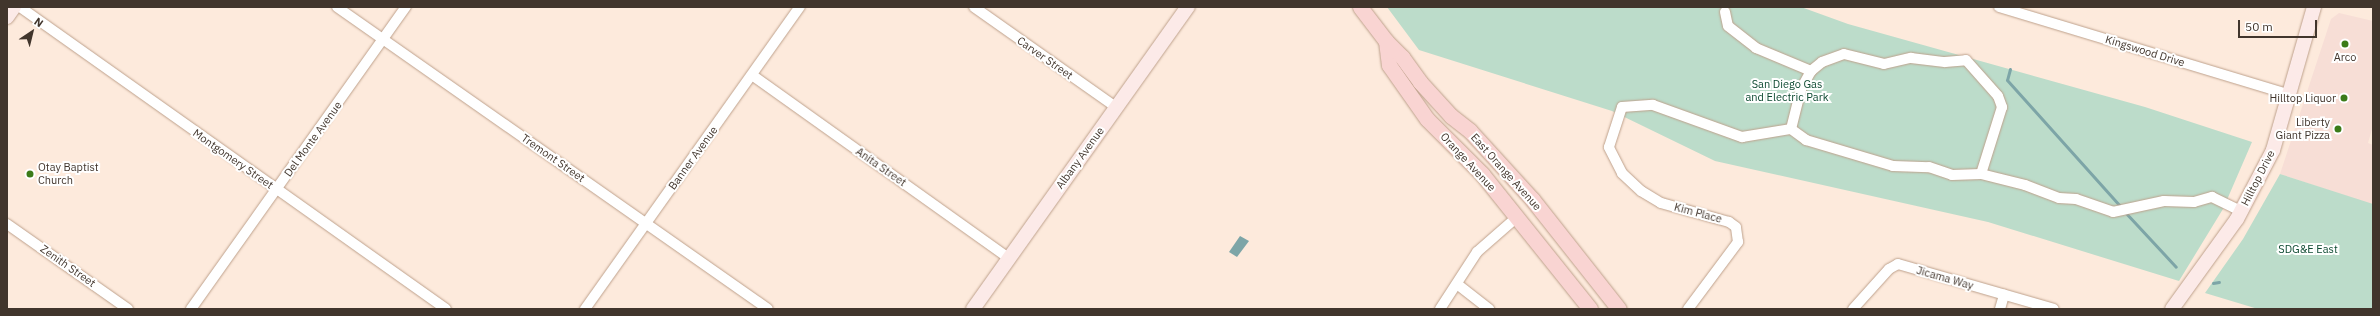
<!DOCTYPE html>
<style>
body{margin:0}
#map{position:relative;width:2380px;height:316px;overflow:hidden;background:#fdeadc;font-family:"IBM Plex Sans",sans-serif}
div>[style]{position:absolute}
.commercial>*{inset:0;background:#f7ded6}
.green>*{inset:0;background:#bcdcca}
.water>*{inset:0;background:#7da5a7}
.stream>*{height:3px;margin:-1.5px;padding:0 1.5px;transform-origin:1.5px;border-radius:1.5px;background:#7da5a7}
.roads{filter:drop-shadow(0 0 1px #bea18c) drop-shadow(0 0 1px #bea18c)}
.street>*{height:10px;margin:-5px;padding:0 5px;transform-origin:5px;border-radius:5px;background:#fff}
.secondary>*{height:14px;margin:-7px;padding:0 7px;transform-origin:7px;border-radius:7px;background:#fceae8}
.primary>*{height:15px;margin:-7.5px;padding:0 7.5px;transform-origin:7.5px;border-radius:7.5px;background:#f9d4d2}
.dots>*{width:11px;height:11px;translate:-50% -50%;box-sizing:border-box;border:2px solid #fff;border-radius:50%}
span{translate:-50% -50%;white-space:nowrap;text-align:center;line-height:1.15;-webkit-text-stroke:4px #fff;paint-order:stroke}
.street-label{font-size:11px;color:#41352c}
.poi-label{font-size:11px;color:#41352c}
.right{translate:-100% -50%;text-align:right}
.left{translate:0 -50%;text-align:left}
.park-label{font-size:11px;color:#0c4930}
.frame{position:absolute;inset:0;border:8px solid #41352c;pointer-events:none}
.north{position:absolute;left:12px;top:12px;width:40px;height:40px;-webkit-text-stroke:3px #fff;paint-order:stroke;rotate:35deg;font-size:11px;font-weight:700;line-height:16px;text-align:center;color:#41352c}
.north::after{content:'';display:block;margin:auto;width:14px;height:18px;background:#41352c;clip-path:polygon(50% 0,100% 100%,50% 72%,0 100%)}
.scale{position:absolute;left:2238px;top:20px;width:79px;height:18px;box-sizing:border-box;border:2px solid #41352c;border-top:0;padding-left:5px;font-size:12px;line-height:14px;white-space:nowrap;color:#41352c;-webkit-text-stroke:3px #fff;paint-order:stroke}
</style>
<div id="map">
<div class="commercial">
<div style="clip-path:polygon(2339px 13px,2373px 21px,2373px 126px,2368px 143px,2373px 145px,2373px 205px,2280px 174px,2331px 19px)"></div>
</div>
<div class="green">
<div style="clip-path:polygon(1387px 7px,1801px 7px,1848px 24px,2145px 107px,2252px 142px,2223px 209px,2179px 281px,1988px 222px,1715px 161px,1612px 111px,1419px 50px)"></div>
<div style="clip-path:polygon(2280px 174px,2373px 204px,2373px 309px,2258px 309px,2205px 293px,2243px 239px)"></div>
</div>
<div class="water">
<div style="clip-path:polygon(1240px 236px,1249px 241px,1237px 257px,1229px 252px)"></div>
</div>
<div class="stream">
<div style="left:2010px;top:69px;width:11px;rotate:105deg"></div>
<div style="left:2007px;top:80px;width:171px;rotate:48.1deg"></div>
<div style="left:2124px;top:211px;width:76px;rotate:47.1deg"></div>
<div style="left:2213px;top:283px;width:6px;rotate:-9deg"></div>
</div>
<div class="roads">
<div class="street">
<div style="left:20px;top:7px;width:522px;rotate:35.33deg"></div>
<div style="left:337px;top:7px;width:526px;rotate:35.02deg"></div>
<div style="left:974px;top:7px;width:175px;rotate:35.2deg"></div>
<div style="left:1999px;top:7px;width:304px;rotate:16.8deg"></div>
<div style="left:1725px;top:12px;width:14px;rotate:78deg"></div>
<div style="left:1728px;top:26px;width:36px;rotate:38deg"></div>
<div style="left:1756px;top:48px;width:60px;rotate:22.7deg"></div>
<div style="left:1811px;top:71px;width:14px;rotate:-39deg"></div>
<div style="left:1822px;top:62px;width:23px;rotate:-20deg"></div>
<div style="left:1844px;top:54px;width:41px;rotate:14deg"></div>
<div style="left:1884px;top:64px;width:28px;rotate:-13deg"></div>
<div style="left:1911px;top:58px;width:34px;rotate:7deg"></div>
<div style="left:1945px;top:62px;width:21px;rotate:-5deg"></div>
<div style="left:1966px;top:60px;width:48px;rotate:48.4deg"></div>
<div style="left:1998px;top:96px;width:12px;rotate:70deg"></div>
<div style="left:2002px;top:107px;width:70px;rotate:107.4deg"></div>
<div style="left:1981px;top:174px;width:45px;rotate:14deg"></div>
<div style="left:2025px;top:185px;width:36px;rotate:21deg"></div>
<div style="left:2059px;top:198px;width:17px;rotate:3deg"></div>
<div style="left:2076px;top:199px;width:39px;rotate:19deg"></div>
<div style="left:2113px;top:212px;width:52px;rotate:-12.2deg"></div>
<div style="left:2164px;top:201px;width:30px;rotate:2deg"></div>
<div style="left:2194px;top:202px;width:19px;rotate:-16deg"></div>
<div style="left:2212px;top:197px;width:32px;rotate:26deg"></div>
<div style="left:1811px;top:71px;width:21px;rotate:119deg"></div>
<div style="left:1801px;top:89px;width:41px;rotate:104deg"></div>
<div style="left:1791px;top:129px;width:19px;rotate:36deg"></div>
<div style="left:1806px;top:140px;width:91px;rotate:16.6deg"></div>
<div style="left:1893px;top:166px;width:36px;rotate:2deg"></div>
<div style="left:1929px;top:167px;width:24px;rotate:19deg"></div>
<div style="left:1952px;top:175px;width:29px;rotate:-2deg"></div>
<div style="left:752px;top:75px;width:317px;rotate:35.5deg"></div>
<div style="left:7px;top:224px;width:148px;rotate:35.1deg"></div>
<div style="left:1457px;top:284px;width:41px;rotate:38deg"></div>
<div style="left:191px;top:309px;width:371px;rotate:-54.6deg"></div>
<div style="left:585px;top:309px;width:371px;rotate:-54.6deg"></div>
<div style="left:1440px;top:309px;width:68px;rotate:-57deg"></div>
<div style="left:1477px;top:252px;width:52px;rotate:-41.1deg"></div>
<div style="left:1688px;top:309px;width:84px;rotate:-53.3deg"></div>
<div style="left:1738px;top:242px;width:15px;rotate:-98deg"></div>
<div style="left:1736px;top:227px;width:9px;rotate:-144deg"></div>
<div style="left:1729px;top:222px;width:71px;rotate:-164.4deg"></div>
<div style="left:1661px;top:203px;width:23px;rotate:-149deg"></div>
<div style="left:1641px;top:191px;width:26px;rotate:-137deg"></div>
<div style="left:1622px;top:173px;width:29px;rotate:-117deg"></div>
<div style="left:1609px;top:147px;width:42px;rotate:-72deg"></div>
<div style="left:1622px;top:107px;width:31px;rotate:-4deg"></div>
<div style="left:1653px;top:105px;width:95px;rotate:19.8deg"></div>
<div style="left:1742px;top:137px;width:50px;rotate:-9.3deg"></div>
<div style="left:1853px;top:309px;width:54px;rotate:-48deg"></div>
<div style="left:1889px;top:269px;width:10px;rotate:-29deg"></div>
<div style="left:1898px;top:264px;width:162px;rotate:16.1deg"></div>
<div style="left:2000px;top:309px;width:15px;rotate:-74deg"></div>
</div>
<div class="secondary">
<div style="left:7px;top:17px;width:12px;rotate:-55deg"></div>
<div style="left:973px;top:309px;width:371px;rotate:-54.6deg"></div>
<div style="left:2172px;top:309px;width:111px;rotate:-54.2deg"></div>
<div style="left:2237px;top:219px;width:78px;rotate:-62.4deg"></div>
<div style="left:2273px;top:150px;width:149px;rotate:-74deg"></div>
</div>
<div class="primary">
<div style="left:1360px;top:7px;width:43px;rotate:52.6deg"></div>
<div style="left:1386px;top:41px;width:24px;rotate:83deg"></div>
<div style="left:1389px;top:65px;width:66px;rotate:54.9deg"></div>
<div style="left:1427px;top:119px;width:78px;rotate:45deg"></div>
<div style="left:1482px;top:174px;width:173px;rotate:51.3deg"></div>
<div style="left:1386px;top:41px;width:23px;rotate:45deg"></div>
<div style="left:1402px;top:57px;width:31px;rotate:54deg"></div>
<div style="left:1420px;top:82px;width:46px;rotate:47.6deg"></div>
<div style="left:1451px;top:116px;width:24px;rotate:38deg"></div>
<div style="left:1470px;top:131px;width:92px;rotate:47.6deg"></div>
<div style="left:1532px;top:199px;width:140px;rotate:51.7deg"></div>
</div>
</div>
<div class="dots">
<div style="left:2345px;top:44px;background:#3b7b19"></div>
<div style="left:2344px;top:98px;background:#3b7b19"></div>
<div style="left:2338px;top:129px;background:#3b7b19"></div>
<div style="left:30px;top:174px;background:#3b7b19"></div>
</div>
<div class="street-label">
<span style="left:2145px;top:51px;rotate:17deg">Kingswood Drive</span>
<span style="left:1045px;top:58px;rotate:35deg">Carver Street</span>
<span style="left:313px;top:139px;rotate:-54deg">Del Monte Avenue</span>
<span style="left:553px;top:158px;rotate:35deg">Tremont Street</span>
<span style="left:693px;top:158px;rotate:-54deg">Banner Avenue</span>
<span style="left:1080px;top:158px;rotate:-54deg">Albany Avenue</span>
<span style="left:233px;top:159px;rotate:35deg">Montgomery Street</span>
<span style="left:1468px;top:162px;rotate:47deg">Orange Avenue</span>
<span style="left:881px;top:167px;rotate:35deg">Anita Street</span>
<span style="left:1506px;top:172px;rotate:48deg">East Orange Avenue</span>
<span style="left:2258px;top:178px;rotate:-63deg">Hilltop Drive</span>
<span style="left:1698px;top:213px;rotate:15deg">Kim Place</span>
<span style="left:68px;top:266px;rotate:35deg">Zenith Street</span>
<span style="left:1945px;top:278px;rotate:16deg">Jicama Way</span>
</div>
<div class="poi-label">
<span style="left:2345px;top:57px">Arco</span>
<span class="right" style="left:2336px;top:98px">Hilltop Liquor</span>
<span class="right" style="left:2330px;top:129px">Liberty<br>Giant Pizza</span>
<span class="left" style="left:38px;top:174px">Otay Baptist<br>Church</span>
</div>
<div class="park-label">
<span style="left:1787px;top:91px">San Diego Gas<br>and Electric Park</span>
<span style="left:2308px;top:249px">SDG&amp;E East</span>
</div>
<div class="frame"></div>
<div class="north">N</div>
<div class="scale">50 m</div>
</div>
